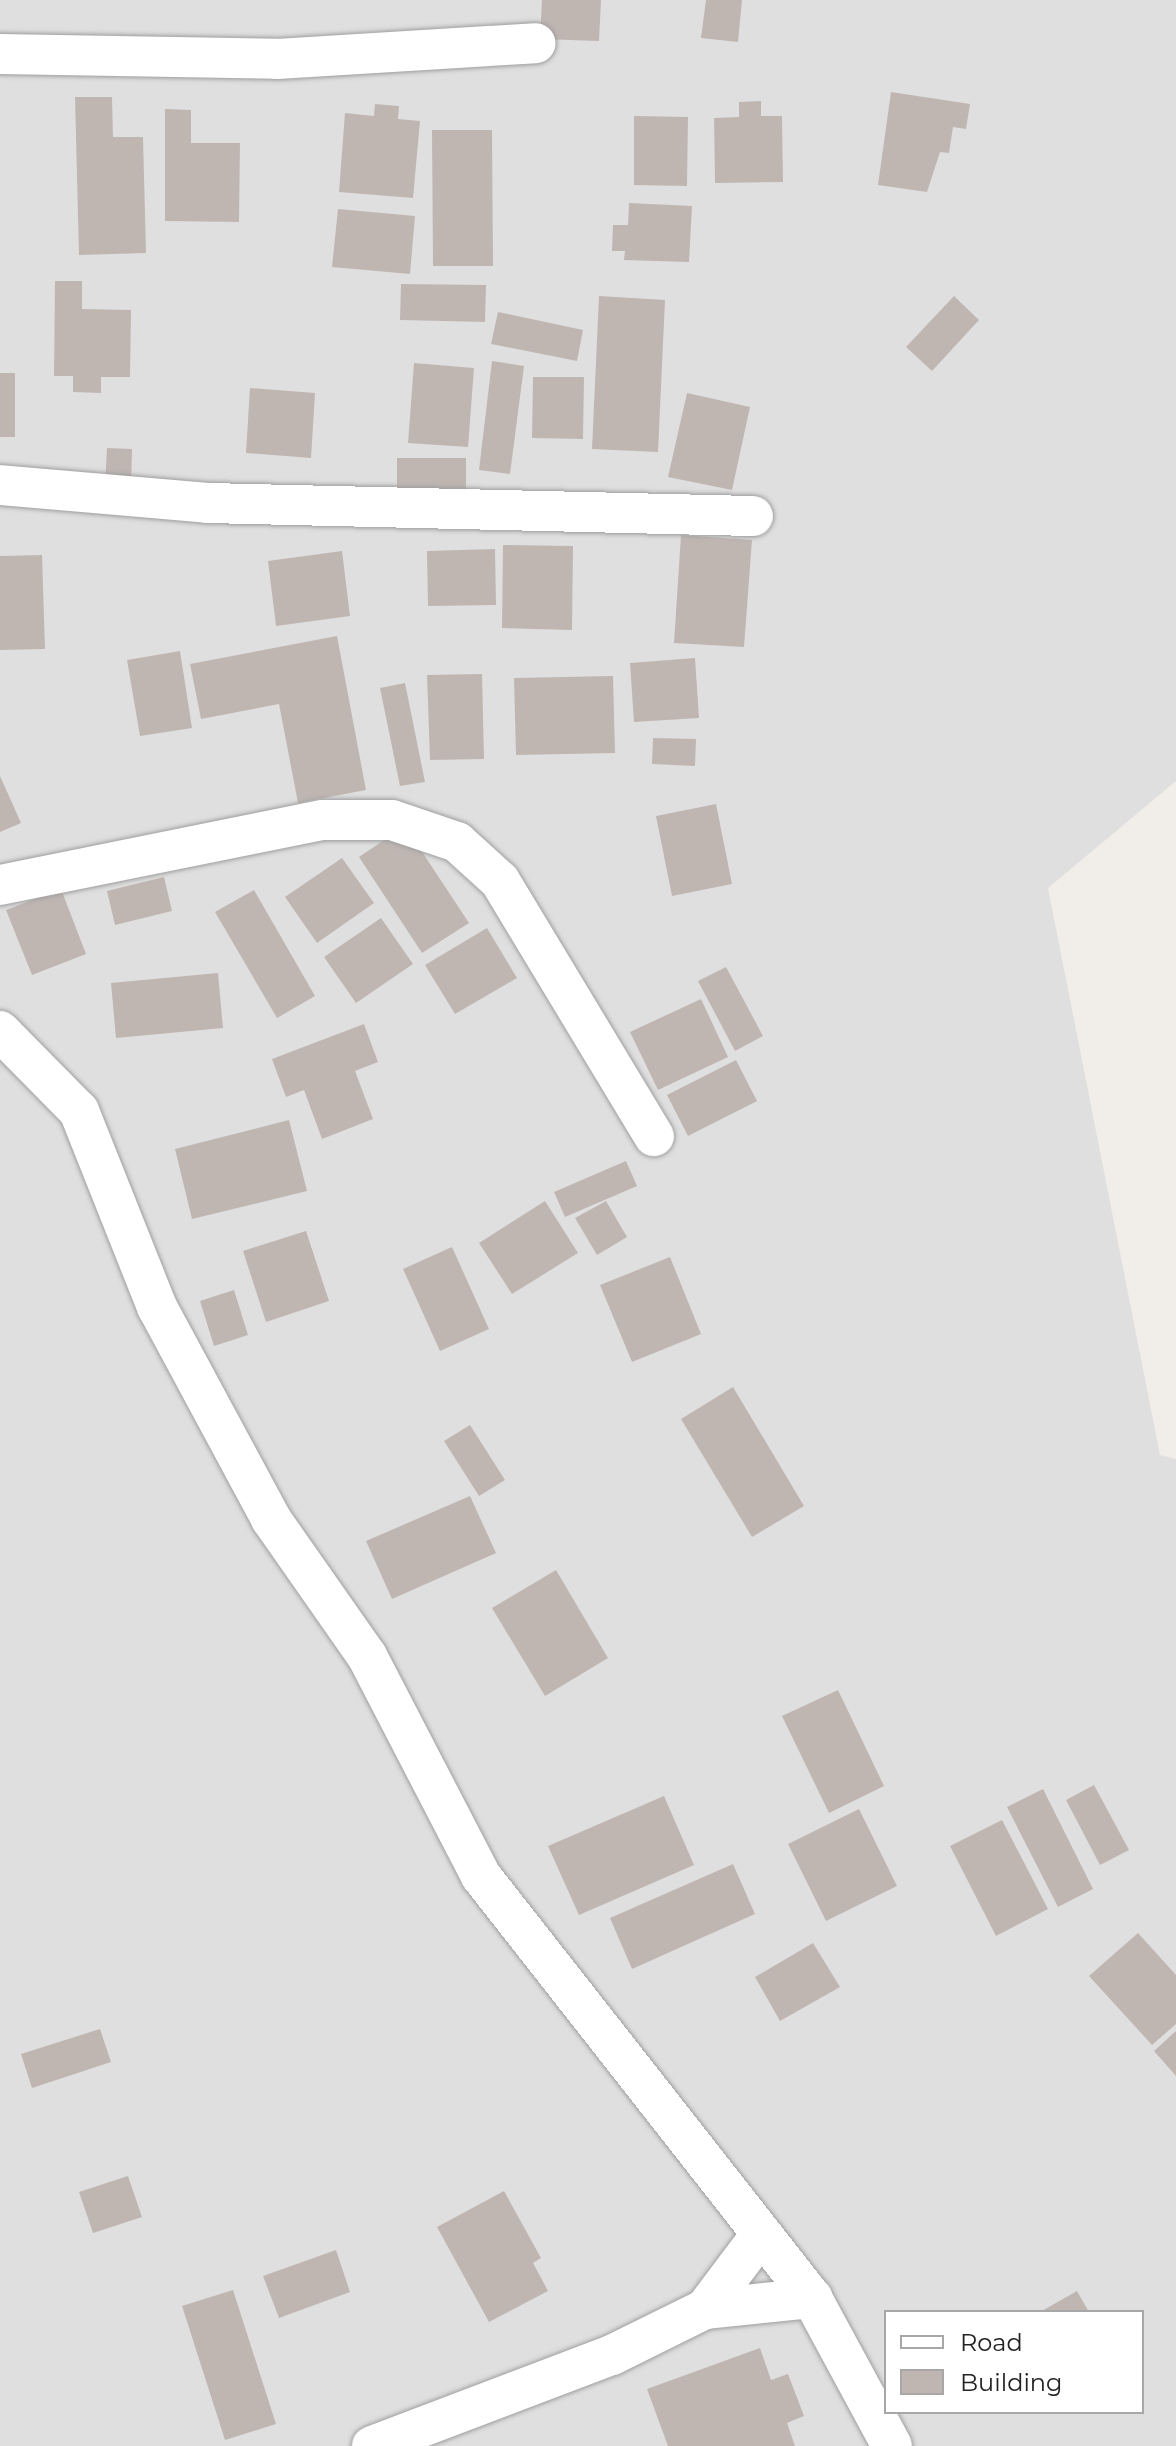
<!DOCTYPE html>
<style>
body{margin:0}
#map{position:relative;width:1176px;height:2446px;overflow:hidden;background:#f1eeea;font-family:Montserrat,sans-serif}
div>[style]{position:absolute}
.residential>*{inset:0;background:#e0dfdf}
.building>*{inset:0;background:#bfb6b2}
.roads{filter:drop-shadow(0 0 2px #9f9f9f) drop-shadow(0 0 2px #9f9f9f)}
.minor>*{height:40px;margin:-20px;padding:0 20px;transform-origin:20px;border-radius:20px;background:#fff}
span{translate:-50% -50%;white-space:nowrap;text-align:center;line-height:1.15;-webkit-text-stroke:6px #fff;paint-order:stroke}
.legend{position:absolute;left:884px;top:2310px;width:260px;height:104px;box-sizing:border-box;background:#fff;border:2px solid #a7a7a7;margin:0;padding:10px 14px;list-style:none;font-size:24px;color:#222}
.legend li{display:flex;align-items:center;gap:16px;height:40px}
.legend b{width:40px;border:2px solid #a7a7a7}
</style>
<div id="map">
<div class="residential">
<div style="clip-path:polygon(evenodd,0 0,1176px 0,1176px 781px,1048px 888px,1160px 1455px,1176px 1459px,1176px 2446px,0 2446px,0 0,886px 2312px,1142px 2312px,1142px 2412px,886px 2412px,886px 2312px)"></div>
</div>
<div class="building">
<div style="clip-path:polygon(542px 0,601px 0,599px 41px,540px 39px)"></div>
<div style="clip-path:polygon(706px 0,742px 0,738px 42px,701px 38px)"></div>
<div style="clip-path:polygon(891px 92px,970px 104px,966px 129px,953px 127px,949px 153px,940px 152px,927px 192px,878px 185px)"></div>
<div style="clip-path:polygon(75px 97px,112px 97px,113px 137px,143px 137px,146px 253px,79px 255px)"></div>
<div style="clip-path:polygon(761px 101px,761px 116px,782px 116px,783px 182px,715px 183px,714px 118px,739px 117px,739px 102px)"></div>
<div style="clip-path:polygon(375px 104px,399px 106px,398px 119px,420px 121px,413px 198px,339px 192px,345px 113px,374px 116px)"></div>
<div style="clip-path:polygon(165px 109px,191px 110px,191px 143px,240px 143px,239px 222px,165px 221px)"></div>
<div style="clip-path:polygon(634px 116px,688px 117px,687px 186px,634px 185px)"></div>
<div style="clip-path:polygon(432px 130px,492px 130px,493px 266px,433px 266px)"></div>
<div style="clip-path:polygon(629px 203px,692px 206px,689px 262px,624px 260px,625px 251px,612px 251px,613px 225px,628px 225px)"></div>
<div style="clip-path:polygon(338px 209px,415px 216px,410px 274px,332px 267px)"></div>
<div style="clip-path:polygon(55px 281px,82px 281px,82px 309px,131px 310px,130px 377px,101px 377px,101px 393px,73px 392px,73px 376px,54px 376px)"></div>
<div style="clip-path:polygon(401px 284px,486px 285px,485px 322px,400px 320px)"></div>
<div style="clip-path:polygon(599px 296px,665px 300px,658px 452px,592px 449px)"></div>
<div style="clip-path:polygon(954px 296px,979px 320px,932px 371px,906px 347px)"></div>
<div style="clip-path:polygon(498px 312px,583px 330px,577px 361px,491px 344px)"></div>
<div style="clip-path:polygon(492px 361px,524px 366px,510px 474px,479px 470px)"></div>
<div style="clip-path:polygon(414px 363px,474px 368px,468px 447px,408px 443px)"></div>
<div style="clip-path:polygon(0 373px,15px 373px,15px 437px,0 437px)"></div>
<div style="clip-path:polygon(533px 377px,584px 377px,583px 439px,532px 438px)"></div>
<div style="clip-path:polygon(250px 388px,315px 393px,311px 458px,246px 453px)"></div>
<div style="clip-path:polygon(687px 393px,750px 407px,732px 490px,668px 477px)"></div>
<div style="clip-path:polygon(107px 448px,132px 449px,131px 486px,105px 485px)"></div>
<div style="clip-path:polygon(397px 458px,466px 458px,466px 492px,397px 492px)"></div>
<div style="clip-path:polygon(681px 535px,752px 540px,744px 647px,674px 643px)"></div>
<div style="clip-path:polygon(503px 545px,573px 546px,572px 630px,502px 628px)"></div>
<div style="clip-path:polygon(495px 549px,496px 605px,428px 606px,427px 551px)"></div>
<div style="clip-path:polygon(342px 551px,350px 616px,276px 626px,268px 561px)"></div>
<div style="clip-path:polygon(42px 555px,45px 649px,0 650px,0 556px)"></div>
<div style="clip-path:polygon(337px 636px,366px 790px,298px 803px,279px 704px,201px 719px,190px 664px)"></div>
<div style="clip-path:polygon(180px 651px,192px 728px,140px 736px,127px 660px)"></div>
<div style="clip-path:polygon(695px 658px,699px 718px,634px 722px,630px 663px)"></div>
<div style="clip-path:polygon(482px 674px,484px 759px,430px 760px,427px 675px)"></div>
<div style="clip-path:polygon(613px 676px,615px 753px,516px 755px,514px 678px)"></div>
<div style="clip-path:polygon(405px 683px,425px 782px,400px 786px,380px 688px)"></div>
<div style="clip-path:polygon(653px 738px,696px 739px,695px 766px,652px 764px)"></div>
<div style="clip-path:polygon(0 776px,21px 823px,0 832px)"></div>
<div style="clip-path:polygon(716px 804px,732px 884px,672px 896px,656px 816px)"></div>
<div style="clip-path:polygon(405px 826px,469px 923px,422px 953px,359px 857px)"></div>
<div style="clip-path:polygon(342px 858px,374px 903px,317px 943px,285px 897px)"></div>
<div style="clip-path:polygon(164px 877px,172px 911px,115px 925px,107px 891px)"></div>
<div style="clip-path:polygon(61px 889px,86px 954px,32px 975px,6px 910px)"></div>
<div style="clip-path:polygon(254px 890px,315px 996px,277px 1018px,215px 912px)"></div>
<div style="clip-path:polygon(381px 918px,413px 964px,356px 1003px,324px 957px)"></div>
<div style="clip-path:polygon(487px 928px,517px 978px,455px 1014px,425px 965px)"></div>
<div style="clip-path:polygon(726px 967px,763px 1036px,735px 1051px,698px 981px)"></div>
<div style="clip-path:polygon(218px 973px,223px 1028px,116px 1038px,111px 983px)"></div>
<div style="clip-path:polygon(701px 999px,728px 1057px,658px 1090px,630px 1032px)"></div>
<div style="clip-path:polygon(364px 1024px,378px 1062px,355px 1071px,373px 1119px,322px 1139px,304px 1090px,286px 1097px,272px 1059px)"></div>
<div style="clip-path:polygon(736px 1060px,757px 1101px,688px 1136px,667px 1095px)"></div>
<div style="clip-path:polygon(289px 1120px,307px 1191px,192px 1219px,175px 1149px)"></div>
<div style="clip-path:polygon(626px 1161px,637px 1186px,565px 1217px,554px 1192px)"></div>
<div style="clip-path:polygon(545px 1201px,578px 1253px,512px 1294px,479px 1243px)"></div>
<div style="clip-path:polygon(606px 1201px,627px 1237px,597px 1255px,575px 1218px)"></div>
<div style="clip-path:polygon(306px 1231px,329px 1301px,266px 1322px,243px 1251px)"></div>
<div style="clip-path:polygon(452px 1247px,489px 1329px,440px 1351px,403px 1269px)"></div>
<div style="clip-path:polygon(670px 1257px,701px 1334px,632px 1362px,600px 1285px)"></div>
<div style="clip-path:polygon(234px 1290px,248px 1335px,214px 1346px,200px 1301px)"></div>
<div style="clip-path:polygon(733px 1387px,804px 1506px,752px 1537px,681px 1419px)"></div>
<div style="clip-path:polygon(470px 1425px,505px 1480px,479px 1496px,444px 1441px)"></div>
<div style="clip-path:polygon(470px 1496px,496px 1553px,392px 1599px,366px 1541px)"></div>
<div style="clip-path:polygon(556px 1570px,608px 1658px,545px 1696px,492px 1608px)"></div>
<div style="clip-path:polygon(838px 1690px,884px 1786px,829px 1813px,782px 1716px)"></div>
<div style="clip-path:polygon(1094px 1785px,1129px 1850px,1100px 1865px,1066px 1800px)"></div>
<div style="clip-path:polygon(1043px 1789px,1093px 1889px,1058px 1907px,1007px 1807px)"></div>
<div style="clip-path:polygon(664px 1796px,694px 1865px,579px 1915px,548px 1846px)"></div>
<div style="clip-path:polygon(859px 1809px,897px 1886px,826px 1921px,788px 1844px)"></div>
<div style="clip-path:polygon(1002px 1820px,1048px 1909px,996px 1936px,950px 1846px)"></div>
<div style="clip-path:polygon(733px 1864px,755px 1914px,632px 1969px,610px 1918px)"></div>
<div style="clip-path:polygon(1138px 1933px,1176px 1975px,1176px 2024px,1152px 2045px,1089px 1976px)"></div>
<div style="clip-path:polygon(813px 1943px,840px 1987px,780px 2021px,755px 1977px)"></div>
<div style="clip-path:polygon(100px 2029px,111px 2062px,32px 2088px,21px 2054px)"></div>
<div style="clip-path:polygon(1176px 2031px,1176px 2076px,1154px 2051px)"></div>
<div style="clip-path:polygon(128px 2176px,142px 2217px,93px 2233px,79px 2192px)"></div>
<div style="clip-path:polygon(504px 2191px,541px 2258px,533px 2263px,548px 2291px,489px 2322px,437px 2227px)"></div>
<div style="clip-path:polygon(336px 2250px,350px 2292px,279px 2318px,263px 2276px)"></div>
<div style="clip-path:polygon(233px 2290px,276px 2424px,225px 2440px,182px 2306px)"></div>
<div style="clip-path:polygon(1077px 2291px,1089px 2312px,1040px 2312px)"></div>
<div style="clip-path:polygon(760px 2348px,771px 2380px,788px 2374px,804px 2416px,787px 2423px,795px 2446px,668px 2446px,647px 2389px)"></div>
</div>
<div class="roads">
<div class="minor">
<div style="left:0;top:54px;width:277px;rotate:1deg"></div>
<div style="left:277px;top:59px;width:259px;rotate:-3.5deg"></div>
<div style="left:0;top:485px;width:209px;rotate:4.9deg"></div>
<div style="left:208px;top:503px;width:545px;rotate:1.37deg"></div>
<div style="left:0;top:885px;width:329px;rotate:-11.4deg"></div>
<div style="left:323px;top:820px;width:69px"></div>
<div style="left:392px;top:820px;width:69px;rotate:18.7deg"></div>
<div style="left:457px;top:842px;width:58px;rotate:42.2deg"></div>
<div style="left:500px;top:881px;width:298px;rotate:58.9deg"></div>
<div style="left:0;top:1031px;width:112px;rotate:45.4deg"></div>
<div style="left:79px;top:1111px;width:211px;rotate:68.3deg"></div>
<div style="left:157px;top:1307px;width:241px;rotate:61.7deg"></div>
<div style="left:271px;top:1519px;width:167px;rotate:55deg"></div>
<div style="left:367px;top:1656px;width:248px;rotate:62.6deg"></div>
<div style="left:481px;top:1876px;width:536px;rotate:51.89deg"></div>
<div style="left:812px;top:2298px;width:168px;rotate:61.6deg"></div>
<div style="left:705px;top:2309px;width:108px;rotate:-5.9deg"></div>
<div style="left:372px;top:2446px;width:257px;rotate:-20.8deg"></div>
<div style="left:612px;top:2355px;width:104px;rotate:-26.3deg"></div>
<div style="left:705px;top:2309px;width:91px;rotate:-53deg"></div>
</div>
</div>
<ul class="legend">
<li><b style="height:10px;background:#fff"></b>Road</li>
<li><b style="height:22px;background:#bfb6b2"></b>Building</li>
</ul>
</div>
